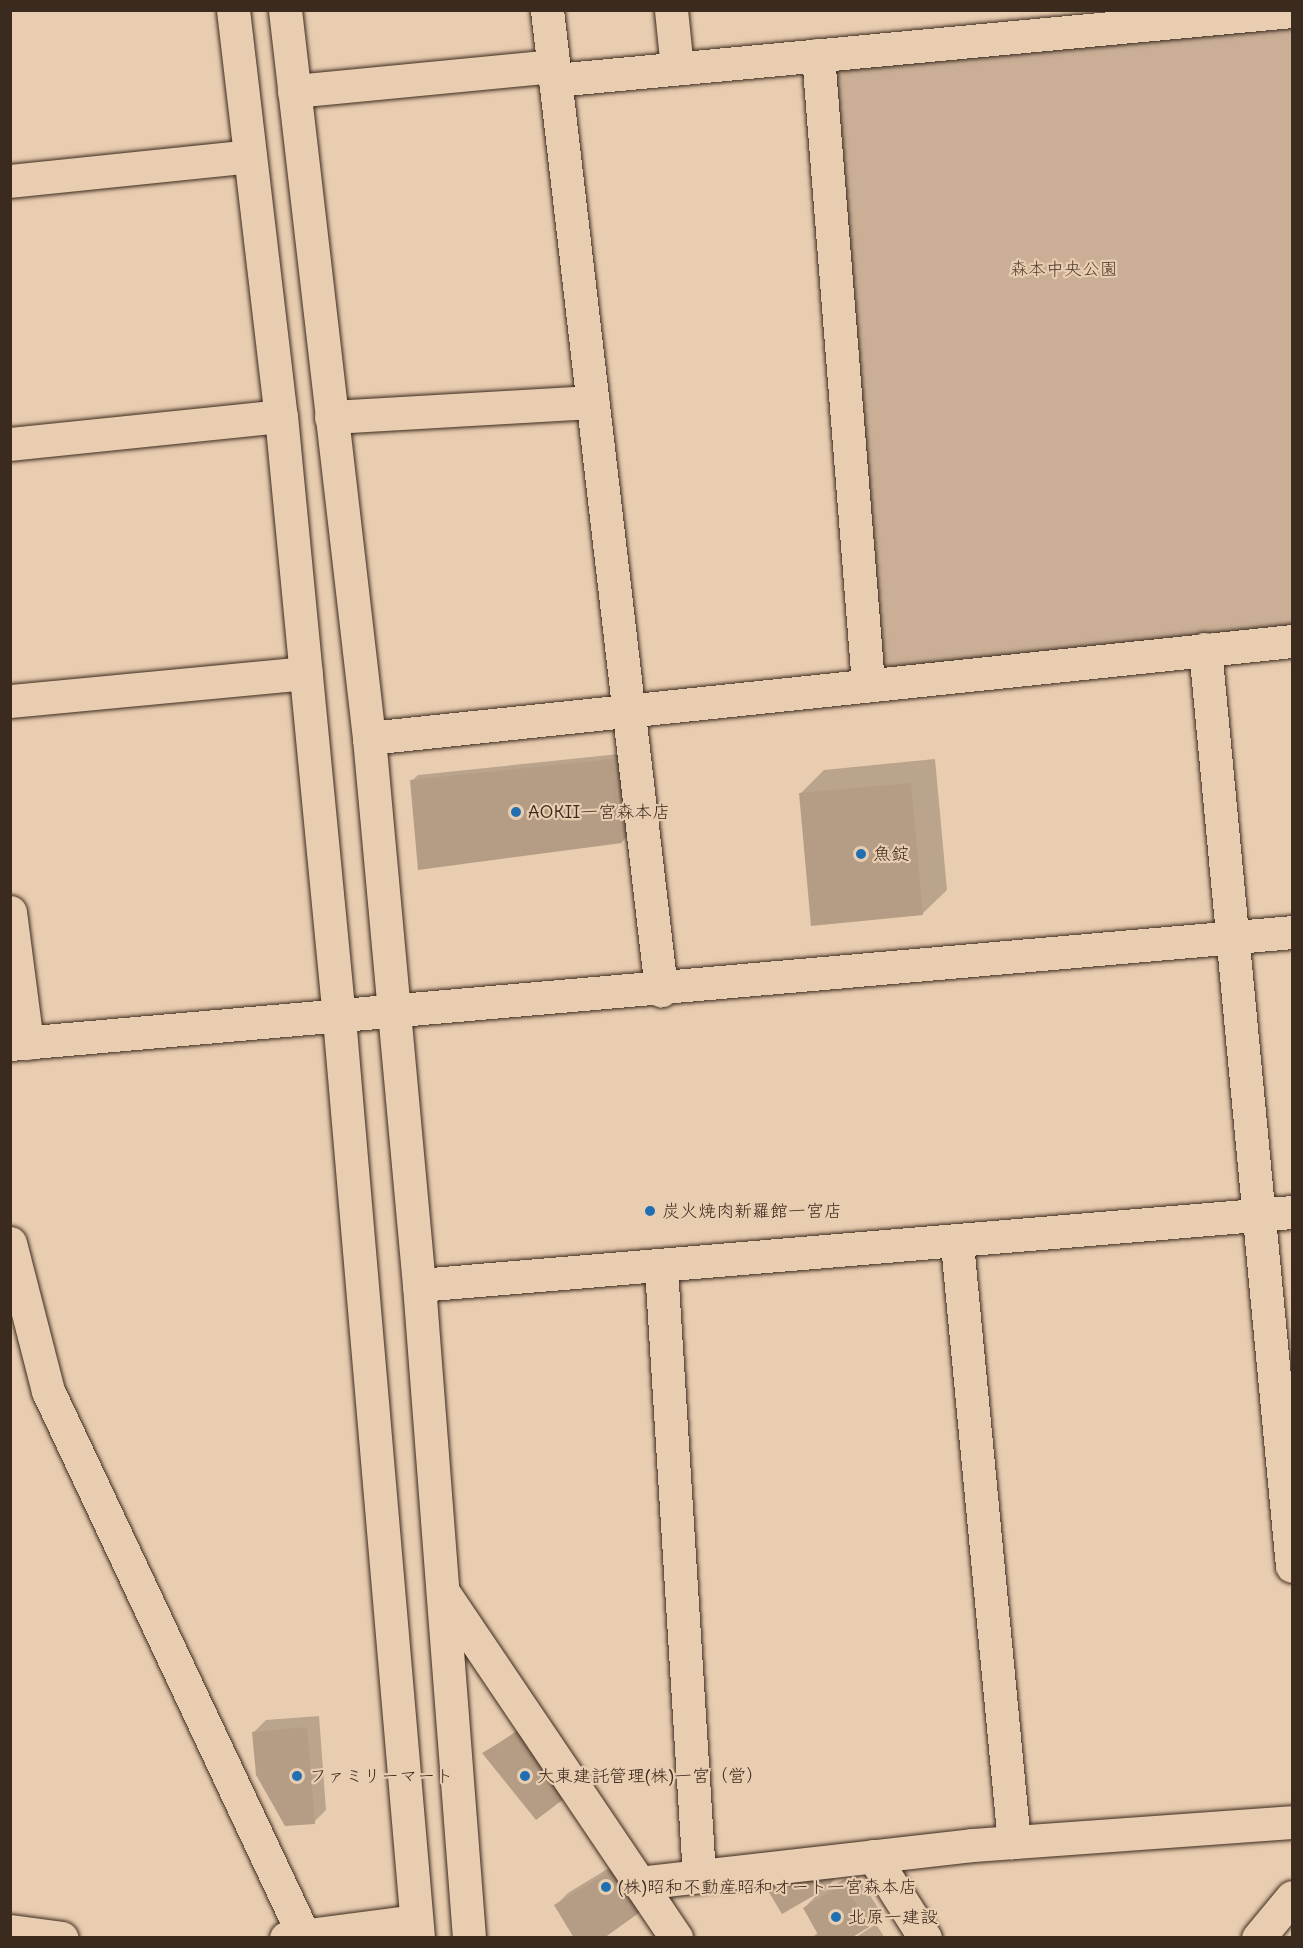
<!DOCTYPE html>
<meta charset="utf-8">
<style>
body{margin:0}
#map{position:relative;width:1303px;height:1948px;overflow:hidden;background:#e9cdb0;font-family:Delius,"Klee One",sans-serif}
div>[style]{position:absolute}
.green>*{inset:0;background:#caaf96}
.shadow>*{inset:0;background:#0003}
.building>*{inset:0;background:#b59d85}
.roads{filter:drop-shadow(0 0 2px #3b2a1e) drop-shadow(0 0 2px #3b2a1e)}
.minor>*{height:33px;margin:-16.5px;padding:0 16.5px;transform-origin:16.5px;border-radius:16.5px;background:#e9cdb0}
.dots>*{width:16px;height:16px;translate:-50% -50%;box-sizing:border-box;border:3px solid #e9cdb0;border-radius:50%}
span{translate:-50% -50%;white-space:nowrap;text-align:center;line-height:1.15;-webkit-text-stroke:4.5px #e9cdb0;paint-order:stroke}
.park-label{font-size:18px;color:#503e30}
.poi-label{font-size:18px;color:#3b2a1e}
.left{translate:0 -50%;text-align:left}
.frame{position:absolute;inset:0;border:12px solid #3b2a1e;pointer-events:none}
</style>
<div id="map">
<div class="green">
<div style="clip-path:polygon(1292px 22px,1292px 638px,868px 683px,818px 55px)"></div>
</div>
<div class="shadow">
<div style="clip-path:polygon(619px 754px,627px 836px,622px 842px,412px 781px,418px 775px)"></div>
<div style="clip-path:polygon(935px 759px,947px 890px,922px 914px,800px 794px,824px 770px)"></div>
<div style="clip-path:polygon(319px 1716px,326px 1810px,314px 1822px,254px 1732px,266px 1720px)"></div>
<div style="clip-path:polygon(534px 1719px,577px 1785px,484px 1753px)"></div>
<div style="clip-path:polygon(627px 1857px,642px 1909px,556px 1905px,568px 1893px)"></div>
<div style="clip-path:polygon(833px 1866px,838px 1875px,823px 1892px,856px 1872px,881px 1913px,848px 1938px,811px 1938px,819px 1932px,804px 1908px,821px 1891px,783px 1912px)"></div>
<div style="clip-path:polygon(876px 1924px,885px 1938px,855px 1938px)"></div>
</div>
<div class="building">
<div style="clip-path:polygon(613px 759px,622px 843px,418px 870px,410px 780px)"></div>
<div style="clip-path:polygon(911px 783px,923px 915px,811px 926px,799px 793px)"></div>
<div style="clip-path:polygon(307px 1727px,315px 1824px,285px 1826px,256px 1775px,252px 1732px)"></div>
<div style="clip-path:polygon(521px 1730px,565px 1798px,536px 1820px,482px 1753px)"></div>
<div style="clip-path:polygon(615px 1868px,643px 1910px,604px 1938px,574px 1938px,554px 1905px)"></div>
<div style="clip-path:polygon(820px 1878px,827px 1888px,782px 1914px,764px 1884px)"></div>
<div style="clip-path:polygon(844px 1883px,869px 1927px,851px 1938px,820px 1938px,803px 1908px)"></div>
</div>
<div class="roads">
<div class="minor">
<div style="left:233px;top:10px;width:409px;rotate:83.3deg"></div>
<div style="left:281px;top:416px;width:605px;rotate:84.5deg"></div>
<div style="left:339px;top:1018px;width:923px;rotate:85.09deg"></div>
<div style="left:285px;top:10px;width:733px;rotate:83.42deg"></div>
<div style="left:369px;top:738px;width:549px;rotate:84.78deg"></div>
<div style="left:419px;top:1285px;width:655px;rotate:85.62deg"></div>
<div style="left:547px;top:10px;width:987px;rotate:83.36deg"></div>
<div style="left:671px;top:10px;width:58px;rotate:84.1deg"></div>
<div style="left:818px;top:55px;width:630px;rotate:85.45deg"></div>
<div style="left:555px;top:80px;width:740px;rotate:-5.35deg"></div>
<div style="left:294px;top:91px;width:260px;rotate:-5.5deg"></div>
<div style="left:10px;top:181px;width:241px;rotate:-5.9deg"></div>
<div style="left:331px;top:417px;width:262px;rotate:-3.3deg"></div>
<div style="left:10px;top:444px;width:272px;rotate:-5.9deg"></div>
<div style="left:1205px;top:649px;width:921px;rotate:84.58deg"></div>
<div style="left:10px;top:701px;width:297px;rotate:-5.4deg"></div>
<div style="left:369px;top:738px;width:928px;rotate:-6deg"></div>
<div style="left:10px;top:912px;width:132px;rotate:82.6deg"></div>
<div style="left:10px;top:1044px;width:1287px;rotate:-4.99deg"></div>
<div style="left:10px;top:1243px;width:153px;rotate:75.6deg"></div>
<div style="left:48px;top:1391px;width:600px;rotate:64.84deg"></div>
<div style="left:957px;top:1244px;width:601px;rotate:84.56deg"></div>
<div style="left:661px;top:1268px;width:609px;rotate:86.42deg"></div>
<div style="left:419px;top:1285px;width:876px;rotate:-4.78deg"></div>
<div style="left:443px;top:1592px;width:417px;rotate:56deg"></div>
<div style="left:873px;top:1856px;width:97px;rotate:57.6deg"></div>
<div style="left:639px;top:1883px;width:335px;rotate:-6.5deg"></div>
<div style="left:972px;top:1845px;width:321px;rotate:-4.1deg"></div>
<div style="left:10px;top:1931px;width:52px;rotate:7.7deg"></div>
<div style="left:286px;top:1938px;width:131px;rotate:-7.5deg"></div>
<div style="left:1258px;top:1938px;width:53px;rotate:-50.3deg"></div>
</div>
</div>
<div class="dots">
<div style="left:516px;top:812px;background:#1f6fb2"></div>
<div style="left:861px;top:854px;background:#1f6fb2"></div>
<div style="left:650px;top:1211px;background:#1f6fb2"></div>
<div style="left:297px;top:1776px;background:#1f6fb2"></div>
<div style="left:525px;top:1776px;background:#1f6fb2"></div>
<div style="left:606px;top:1887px;background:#1f6fb2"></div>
<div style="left:836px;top:1917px;background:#1f6fb2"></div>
</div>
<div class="park-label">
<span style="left:1064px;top:269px">森本中央公園</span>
</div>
<div class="poi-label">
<span class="left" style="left:528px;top:812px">AOKII一宮森本店</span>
<span class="left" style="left:873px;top:854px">魚錠</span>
<span class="left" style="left:662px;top:1211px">炭火焼肉新羅館一宮店</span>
<span class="left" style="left:309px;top:1776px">ファミリーマート</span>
<span class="left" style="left:537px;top:1776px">大東建託管理(株)一宮（営）</span>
<span class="left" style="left:618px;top:1887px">(株)昭和不動産昭和オート一宮森本店</span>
<span class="left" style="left:848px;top:1917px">北原一建設</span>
</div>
<div class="frame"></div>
</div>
